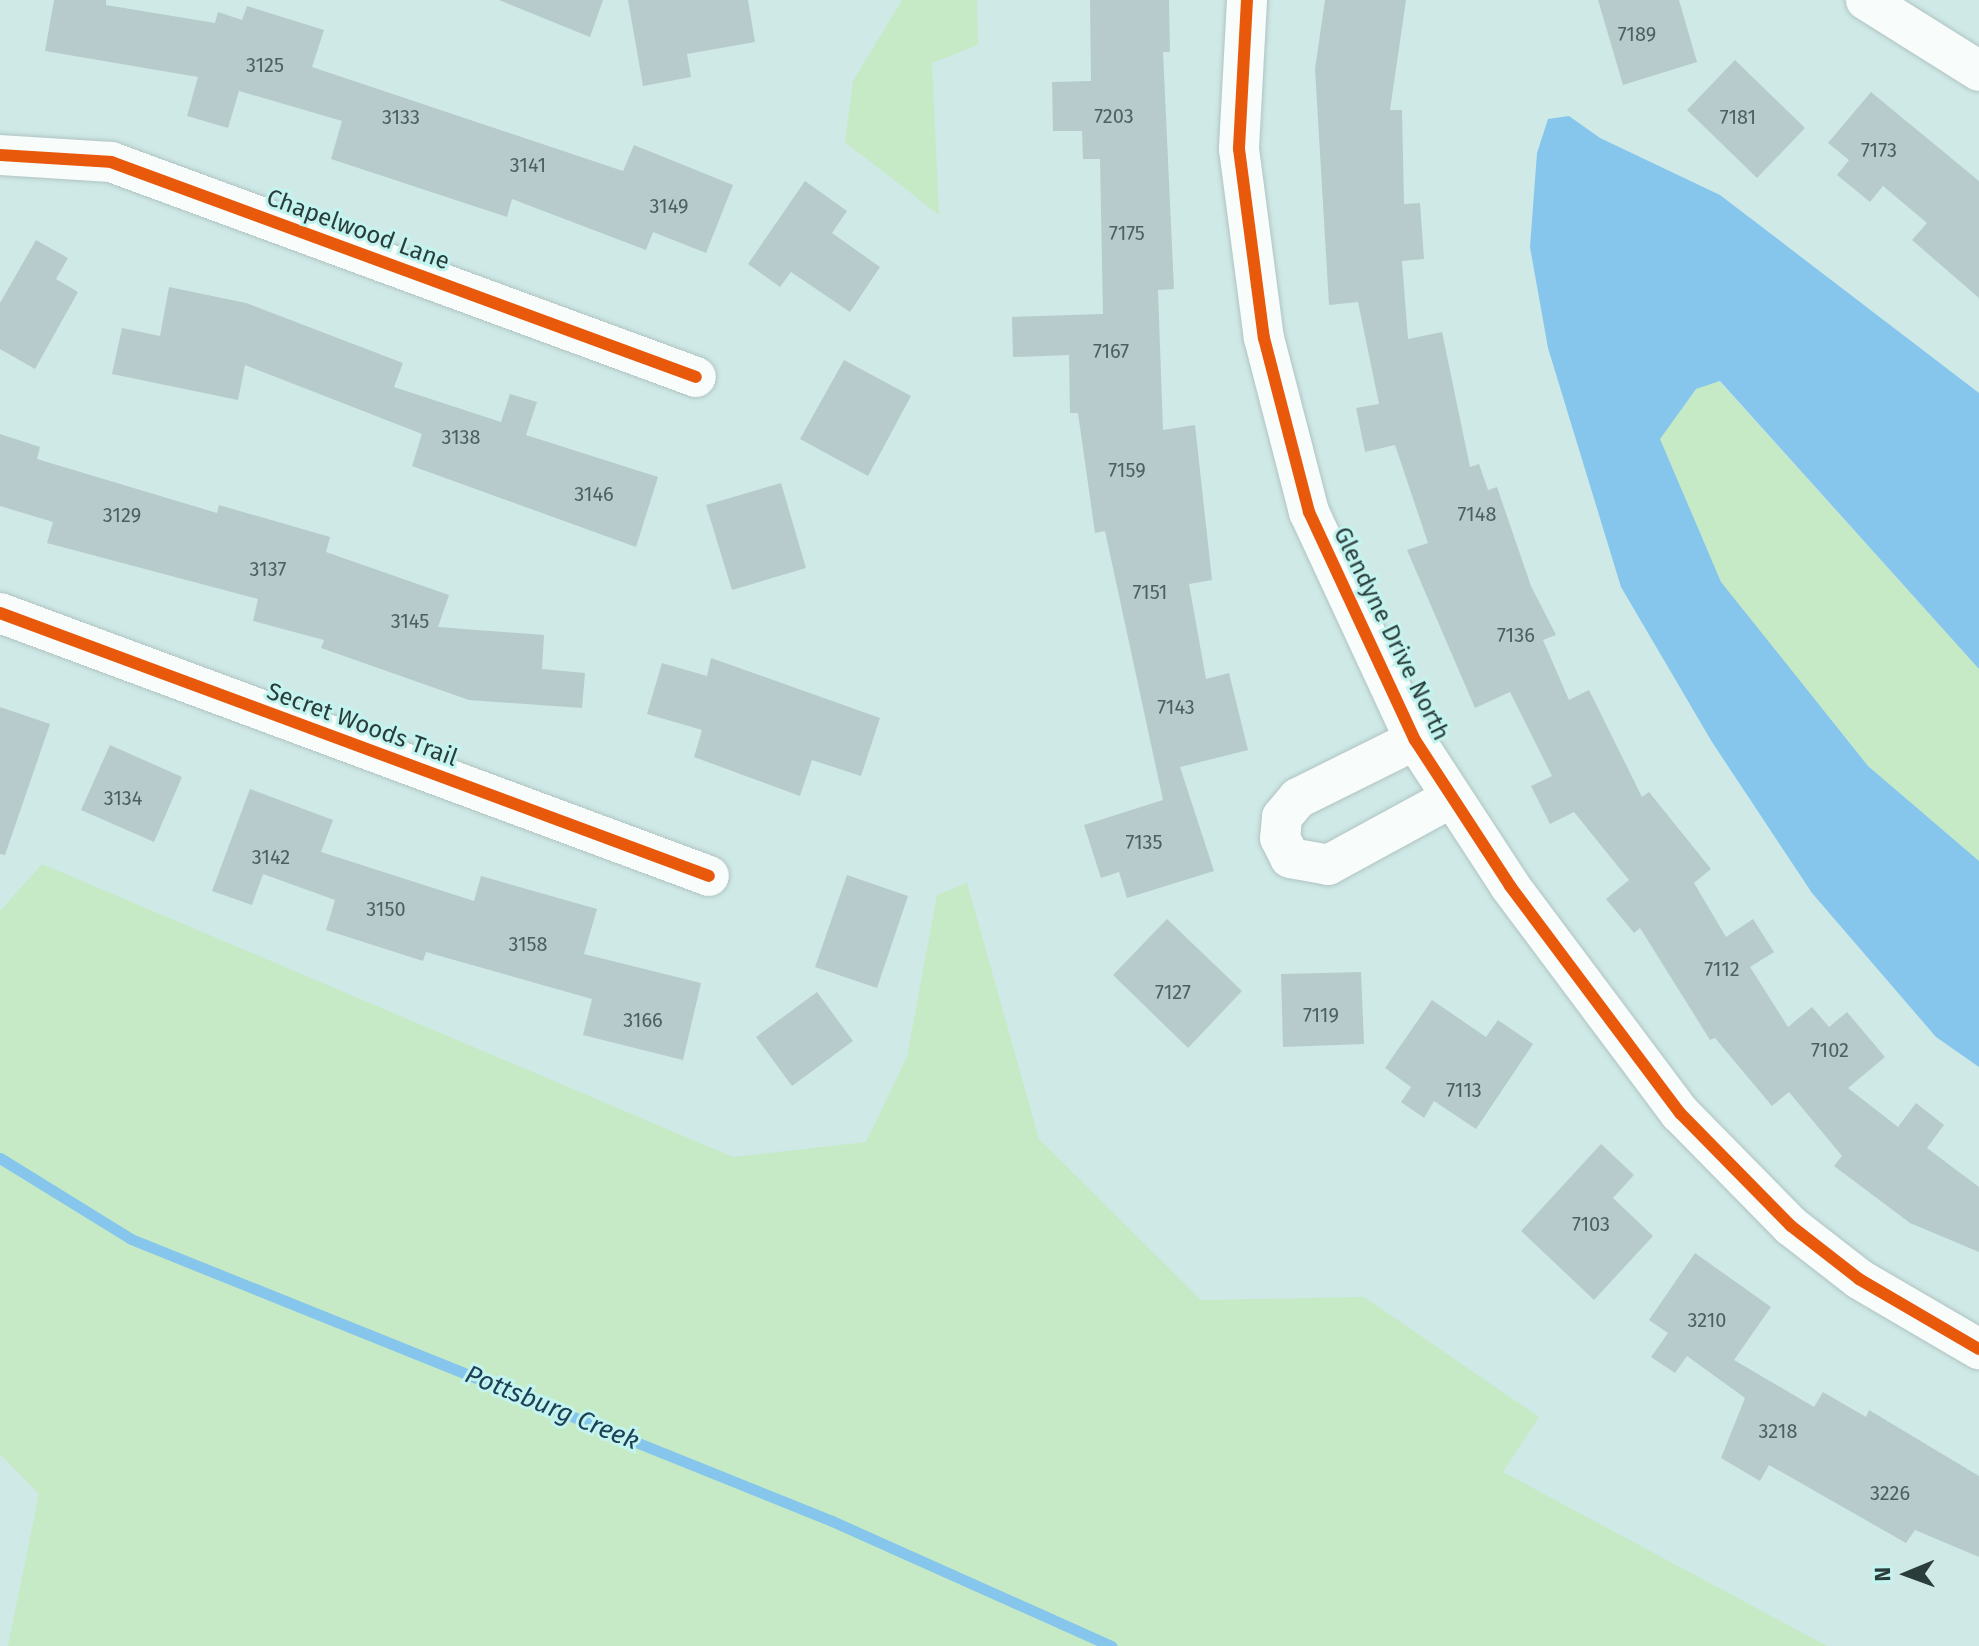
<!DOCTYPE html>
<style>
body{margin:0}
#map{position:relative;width:1979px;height:1646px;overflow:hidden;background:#cfe9e7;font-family:"Fira Sans",sans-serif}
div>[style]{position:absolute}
.green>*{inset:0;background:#c5eac5}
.water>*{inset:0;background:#86c6ec}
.stream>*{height:11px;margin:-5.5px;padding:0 5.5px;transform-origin:5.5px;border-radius:5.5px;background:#86c6ec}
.building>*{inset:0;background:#b7cbcc}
.roads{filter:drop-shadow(0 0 2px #afc4c2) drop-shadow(0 0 2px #afc4c2)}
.street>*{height:40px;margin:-20px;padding:0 20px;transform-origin:20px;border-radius:20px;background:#f8fcfb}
.cycleway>*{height:12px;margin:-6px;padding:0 6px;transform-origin:6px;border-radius:6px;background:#e8590c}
span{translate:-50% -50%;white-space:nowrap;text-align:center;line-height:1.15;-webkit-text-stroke:6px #c4f4ef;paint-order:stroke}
.number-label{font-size:20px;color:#4d605f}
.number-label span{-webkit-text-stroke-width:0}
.street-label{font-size:24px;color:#2a3d3b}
.water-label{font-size:26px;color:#1d4057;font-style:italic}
.north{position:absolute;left:1867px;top:1534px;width:80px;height:80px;-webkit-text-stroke:6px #c4f4ef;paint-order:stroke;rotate:269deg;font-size:22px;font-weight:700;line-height:32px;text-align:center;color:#2a3d3b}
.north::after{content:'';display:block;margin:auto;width:28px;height:36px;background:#2a3d3b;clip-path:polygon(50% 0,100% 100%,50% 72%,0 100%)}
</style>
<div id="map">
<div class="green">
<div style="clip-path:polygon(902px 0,977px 0,978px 45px,932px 63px,939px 215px,845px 142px,853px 81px)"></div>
<div style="clip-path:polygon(1719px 381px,1979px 669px,1979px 861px,1868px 766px,1720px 582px,1660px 439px,1696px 388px)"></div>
<div style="clip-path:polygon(42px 864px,733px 1157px,866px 1142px,907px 1057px,937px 895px,967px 883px,1039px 1139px,1201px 1300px,1364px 1297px,1539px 1417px,1503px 1472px,1827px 1646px,8px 1646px,39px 1494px,0 1454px,0 911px)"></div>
</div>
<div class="water">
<div style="clip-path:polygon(1569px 116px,1600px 138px,1720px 195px,1979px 393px,1979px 669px,1720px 381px,1696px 389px,1660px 439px,1721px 582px,1868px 766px,1979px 861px,1979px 1067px,1936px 1037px,1812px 893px,1712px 742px,1621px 587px,1548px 348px,1530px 247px,1537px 153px,1548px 119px)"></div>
</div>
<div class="stream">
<div style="left:0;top:1158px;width:154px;rotate:31.7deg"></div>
<div style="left:131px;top:1239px;width:756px;rotate:21.91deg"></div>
<div style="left:832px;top:1521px;width:306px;rotate:24.1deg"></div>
</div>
<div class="building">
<div style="clip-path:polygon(54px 0,106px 0,106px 5px,215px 23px,218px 12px,242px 20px,247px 6px,324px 30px,312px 67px,623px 171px,634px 145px,733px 185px,706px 253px,653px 232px,646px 250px,512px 199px,507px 217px,331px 159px,342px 121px,239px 91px,228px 128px,187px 116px,198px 77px,45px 51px)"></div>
<div style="clip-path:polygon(499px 0,603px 0,590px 37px)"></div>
<div style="clip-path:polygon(628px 0,748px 0,755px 42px,687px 54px,691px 77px,643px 86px)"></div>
<div style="clip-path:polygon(1090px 0,1169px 0,1170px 52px,1163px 52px,1174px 289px,1158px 290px,1163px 430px,1195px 425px,1212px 580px,1189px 584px,1206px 679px,1229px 673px,1248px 750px,1180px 767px,1214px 871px,1127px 898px,1119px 872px,1101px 878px,1084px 825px,1163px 800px,1105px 531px,1095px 533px,1078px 413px,1070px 413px,1069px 355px,1013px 357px,1012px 317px,1103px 314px,1100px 159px,1083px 159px,1082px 131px,1053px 131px,1052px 82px,1091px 81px)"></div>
<div style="clip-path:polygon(1325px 0,1406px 0,1390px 110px,1402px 110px,1404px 204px,1420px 203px,1424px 259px,1402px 261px,1408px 339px,1442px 332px,1470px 467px,1479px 464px,1488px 490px,1497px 487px,1531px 586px,1556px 635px,1543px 640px,1569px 700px,1589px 690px,1642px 797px,1649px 792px,1711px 869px,1694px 883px,1726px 937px,1753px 919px,1774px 952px,1750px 967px,1788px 1027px,1812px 1007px,1829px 1027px,1847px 1012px,1885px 1057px,1848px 1088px,1898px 1127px,1916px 1103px,1944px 1125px,1927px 1148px,1979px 1187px,1979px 1252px,1910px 1223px,1834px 1166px,1842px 1156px,1789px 1092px,1772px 1106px,1715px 1038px,1710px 1040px,1640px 928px,1634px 933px,1606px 899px,1629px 880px,1574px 812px,1550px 824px,1531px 786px,1552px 776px,1510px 692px,1475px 708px,1407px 550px,1428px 543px,1395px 445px,1365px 452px,1356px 408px,1379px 404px,1358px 302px,1329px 305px,1315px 69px)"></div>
<div style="clip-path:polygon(1598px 0,1679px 0,1697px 62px,1623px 85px)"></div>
<div style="clip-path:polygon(1735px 60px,1805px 128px,1757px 178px,1687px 110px)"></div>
<div style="clip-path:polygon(1871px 92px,1979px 181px,1979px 298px,1912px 240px,1927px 223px,1883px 186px,1870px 202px,1837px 175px,1849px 160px,1828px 143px)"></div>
<div style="clip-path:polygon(805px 181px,847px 211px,832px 233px,880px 267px,850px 312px,791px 272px,780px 287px,748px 264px)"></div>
<div style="clip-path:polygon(36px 240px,68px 258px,56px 279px,78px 292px,35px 369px,0 349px,0 303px)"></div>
<div style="clip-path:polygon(169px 287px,246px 303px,403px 363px,394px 387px,501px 422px,510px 394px,537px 402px,526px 435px,658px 477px,636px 547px,412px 466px,422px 434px,245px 365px,238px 400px,112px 374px,122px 328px,160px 336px)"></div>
<div style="clip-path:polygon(844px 360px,911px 396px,868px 476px,800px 439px)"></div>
<div style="clip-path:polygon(0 434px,40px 447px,37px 459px,217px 513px,219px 505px,330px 537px,326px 552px,449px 595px,438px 627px,544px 635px,542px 669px,585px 673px,582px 708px,469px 700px,321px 648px,324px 640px,253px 621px,258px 599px,47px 543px,53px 522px,0 506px)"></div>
<div style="clip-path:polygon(781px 483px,806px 568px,732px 590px,706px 505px)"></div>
<div style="clip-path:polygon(711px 658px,880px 718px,861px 776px,812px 760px,800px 796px,694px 757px,702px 730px,647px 714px,662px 663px,707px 676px)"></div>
<div style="clip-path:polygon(0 707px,50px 724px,5px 855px,0 854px)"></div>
<div style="clip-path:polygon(110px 745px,182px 777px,154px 842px,81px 810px)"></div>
<div style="clip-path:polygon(250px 789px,333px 820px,321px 852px,474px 901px,481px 876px,597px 909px,584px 954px,701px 983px,683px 1060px,583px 1035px,592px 999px,426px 952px,423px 961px,326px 930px,335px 900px,263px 874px,252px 905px,212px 891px)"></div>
<div style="clip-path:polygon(847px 875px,908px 896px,877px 988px,815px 967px)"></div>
<div style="clip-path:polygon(1167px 919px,1242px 991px,1188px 1048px,1113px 975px)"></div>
<div style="clip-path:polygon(1361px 972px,1364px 1044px,1283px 1047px,1281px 974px)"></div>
<div style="clip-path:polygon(817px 992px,853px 1041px,792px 1086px,756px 1037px)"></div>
<div style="clip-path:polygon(1432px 1000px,1486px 1037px,1498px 1020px,1533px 1044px,1476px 1129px,1434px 1101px,1424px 1118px,1401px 1102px,1411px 1087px,1385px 1068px)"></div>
<div style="clip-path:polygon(1601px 1144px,1634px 1175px,1613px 1198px,1653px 1236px,1594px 1300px,1521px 1231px)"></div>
<div style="clip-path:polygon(1695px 1253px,1771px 1307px,1734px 1360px,1814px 1407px,1823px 1392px,1866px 1417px,1869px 1410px,1979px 1476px,1979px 1557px,1915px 1530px,1906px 1543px,1769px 1465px,1760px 1481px,1721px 1458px,1745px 1398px,1687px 1356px,1675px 1373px,1651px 1357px,1668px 1333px,1649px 1320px)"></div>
</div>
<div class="roads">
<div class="street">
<div style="left:1247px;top:0;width:149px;rotate:93.1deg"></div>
<div style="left:1239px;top:149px;width:191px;rotate:82.5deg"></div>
<div style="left:1264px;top:338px;width:180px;rotate:75.5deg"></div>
<div style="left:1309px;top:512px;width:251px;rotate:65.1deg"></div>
<div style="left:1415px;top:740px;width:174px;rotate:56.9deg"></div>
<div style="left:1510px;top:886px;width:284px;rotate:53.2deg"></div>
<div style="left:1680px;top:1113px;width:158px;rotate:45.5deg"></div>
<div style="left:1791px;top:1226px;width:86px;rotate:37.9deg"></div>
<div style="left:1859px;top:1279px;width:139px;rotate:30.3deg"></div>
<div style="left:1866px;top:0;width:133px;rotate:32.1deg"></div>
<div style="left:0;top:155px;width:111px;rotate:3.6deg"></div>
<div style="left:111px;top:162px;width:623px;rotate:20.18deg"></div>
<div style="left:0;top:613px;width:756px;rotate:20.35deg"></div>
<div style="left:1415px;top:740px;width:131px;rotate:153.6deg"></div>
<div style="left:1298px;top:798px;width:25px;rotate:130deg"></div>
<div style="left:1282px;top:817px;width:21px;rotate:95deg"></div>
<div style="left:1280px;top:838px;width:22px;rotate:63deg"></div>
<div style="left:1290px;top:858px;width:39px;rotate:10deg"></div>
<div style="left:1328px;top:865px;width:140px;rotate:-28.6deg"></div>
</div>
</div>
<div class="cycleway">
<div style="left:1247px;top:0;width:149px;rotate:93.1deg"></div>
<div style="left:1239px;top:149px;width:191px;rotate:82.5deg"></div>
<div style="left:1264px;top:338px;width:180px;rotate:75.5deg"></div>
<div style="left:1309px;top:512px;width:251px;rotate:65.1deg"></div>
<div style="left:1415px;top:740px;width:174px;rotate:56.9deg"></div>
<div style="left:1510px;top:886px;width:284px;rotate:53.2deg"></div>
<div style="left:1680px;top:1113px;width:158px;rotate:45.5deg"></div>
<div style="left:1791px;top:1226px;width:86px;rotate:37.9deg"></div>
<div style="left:1859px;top:1279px;width:139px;rotate:30.3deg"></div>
<div style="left:0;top:155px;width:111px;rotate:3.6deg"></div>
<div style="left:111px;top:162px;width:623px;rotate:20.18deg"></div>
<div style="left:0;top:613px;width:756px;rotate:20.35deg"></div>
</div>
<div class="number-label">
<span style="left:1637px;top:34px">7189</span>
<span style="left:265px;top:65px">3125</span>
<span style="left:1114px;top:116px">7203</span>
<span style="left:401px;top:117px">3133</span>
<span style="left:1738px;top:117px">7181</span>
<span style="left:1879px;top:150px">7173</span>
<span style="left:528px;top:165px">3141</span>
<span style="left:669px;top:206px">3149</span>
<span style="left:1127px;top:233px">7175</span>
<span style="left:1111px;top:351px">7167</span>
<span style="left:461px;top:437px">3138</span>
<span style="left:1127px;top:470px">7159</span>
<span style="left:594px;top:494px">3146</span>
<span style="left:1477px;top:514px">7148</span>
<span style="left:122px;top:515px">3129</span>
<span style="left:268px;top:569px">3137</span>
<span style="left:1150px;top:592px">7151</span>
<span style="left:410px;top:621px">3145</span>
<span style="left:1516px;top:635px">7136</span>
<span style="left:1176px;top:707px">7143</span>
<span style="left:123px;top:798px">3134</span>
<span style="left:1144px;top:842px">7135</span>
<span style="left:271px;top:857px">3142</span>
<span style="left:386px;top:909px">3150</span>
<span style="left:528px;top:944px">3158</span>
<span style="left:1722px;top:969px">7112</span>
<span style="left:1173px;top:992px">7127</span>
<span style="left:1321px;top:1015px">7119</span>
<span style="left:643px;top:1020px">3166</span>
<span style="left:1830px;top:1050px">7102</span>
<span style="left:1464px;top:1090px">7113</span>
<span style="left:1591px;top:1224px">7103</span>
<span style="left:1707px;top:1320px">3210</span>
<span style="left:1778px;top:1431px">3218</span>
<span style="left:1890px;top:1493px">3226</span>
</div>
<div class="street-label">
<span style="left:358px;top:230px;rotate:20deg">Chapelwood Lane</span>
<span style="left:1391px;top:634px;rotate:64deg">Glendyne Drive North</span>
<span style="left:362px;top:725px;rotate:20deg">Secret Woods Trail</span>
</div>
<div class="water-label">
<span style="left:552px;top:1408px;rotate:22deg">Pottsburg Creek</span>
</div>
<div class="north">N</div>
</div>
